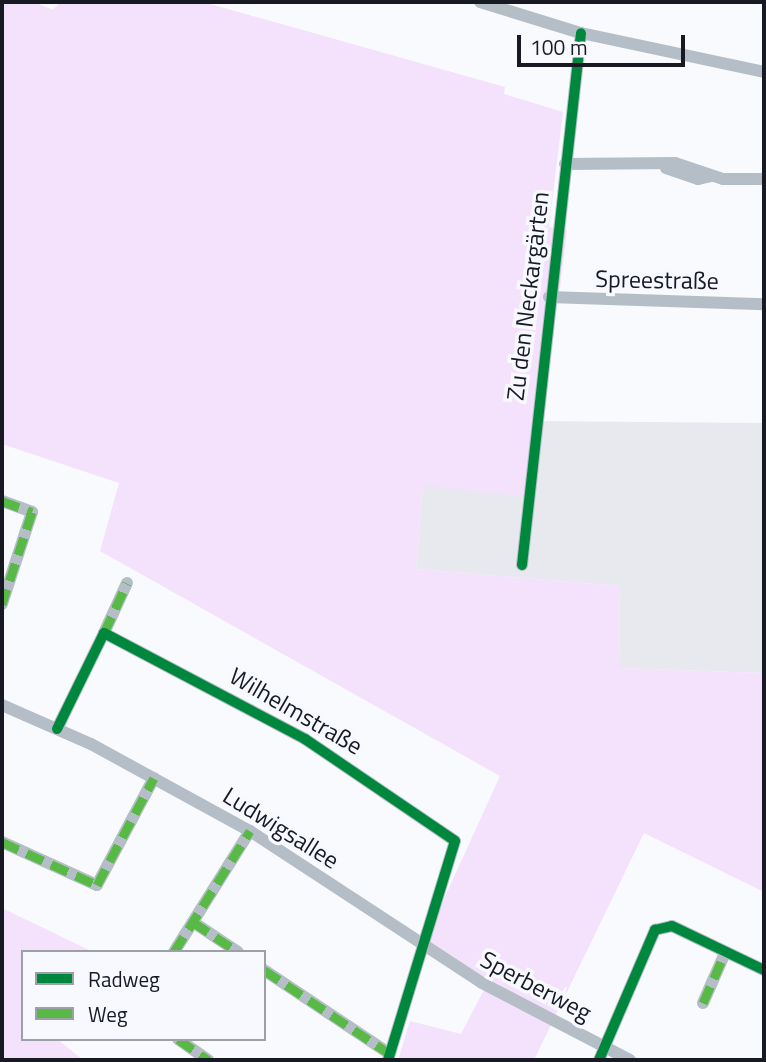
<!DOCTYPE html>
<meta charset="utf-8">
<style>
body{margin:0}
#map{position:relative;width:766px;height:1062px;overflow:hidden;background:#f8fafd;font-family:"Titillium Web",sans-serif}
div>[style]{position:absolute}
.built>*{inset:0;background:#e7e9ee}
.green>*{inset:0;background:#f4e1fc}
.minor>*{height:12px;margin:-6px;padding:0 6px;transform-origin:6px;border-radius:6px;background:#b5bec7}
.quiet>*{height:9px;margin-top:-4.5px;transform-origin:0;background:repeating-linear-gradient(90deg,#58b947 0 18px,transparent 0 27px)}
.cycleway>*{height:10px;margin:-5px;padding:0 5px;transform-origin:5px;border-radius:5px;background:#00873e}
span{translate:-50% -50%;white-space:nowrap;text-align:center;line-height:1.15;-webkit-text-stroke:7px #f7f9fe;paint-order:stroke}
.street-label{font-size:24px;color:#171a23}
.frame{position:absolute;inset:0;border:4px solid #171a23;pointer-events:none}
.legend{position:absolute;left:21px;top:950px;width:245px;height:91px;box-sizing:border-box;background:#f7f9fe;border:2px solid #9da0a6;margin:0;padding:9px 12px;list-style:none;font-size:21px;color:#171a23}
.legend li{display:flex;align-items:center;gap:14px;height:35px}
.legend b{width:35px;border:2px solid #9da0a6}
.scale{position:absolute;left:517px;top:35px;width:168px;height:32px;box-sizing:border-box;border:4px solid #171a23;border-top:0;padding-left:9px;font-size:21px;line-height:24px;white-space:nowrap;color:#171a23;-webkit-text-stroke:5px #f7f9fe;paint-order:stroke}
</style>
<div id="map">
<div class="built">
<div style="clip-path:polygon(532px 421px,764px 423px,764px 673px,619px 668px,620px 586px,416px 569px,423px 485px,527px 482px)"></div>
</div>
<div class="green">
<div style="clip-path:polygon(2px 2px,34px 2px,53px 10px,60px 2px,203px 2px,505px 87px,504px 94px,563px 112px,549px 227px,567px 230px,560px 288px,538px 364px,525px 497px,423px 485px,416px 569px,620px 586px,619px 668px,764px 673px,764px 892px,644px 833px,534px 1060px,398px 1060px,410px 1021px,461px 1034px,488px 982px,423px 945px,500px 776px,100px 551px,119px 483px,2px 444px)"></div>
<div style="clip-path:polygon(2px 908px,93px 952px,23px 952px,23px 1039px,57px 1039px,83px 1060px,2px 1060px)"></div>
</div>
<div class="minor">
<div style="left:480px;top:2px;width:106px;rotate:17.1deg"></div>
<div style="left:581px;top:33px;width:187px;rotate:12deg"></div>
<div style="left:565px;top:164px;width:110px;rotate:-0.5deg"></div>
<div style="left:675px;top:163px;width:51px;rotate:18.4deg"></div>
<div style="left:723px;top:179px;width:41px"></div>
<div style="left:666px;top:168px;width:34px;rotate:19deg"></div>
<div style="left:698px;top:179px;width:13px;rotate:-13deg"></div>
<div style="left:549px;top:297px;width:215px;rotate:1.9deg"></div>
<div style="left:2px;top:501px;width:32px;rotate:20deg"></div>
<div style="left:32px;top:512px;width:97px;rotate:108.1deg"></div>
<div style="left:522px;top:565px;width:535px;rotate:-83.67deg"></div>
<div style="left:104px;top:633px;width:55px;rotate:-65.3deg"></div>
<div style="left:2px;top:705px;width:97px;rotate:23.7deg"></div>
<div style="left:91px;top:744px;width:181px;rotate:28.7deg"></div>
<div style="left:250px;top:831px;width:277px;rotate:33.2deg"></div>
<div style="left:482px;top:983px;width:167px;rotate:27.5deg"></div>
<div style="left:57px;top:729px;width:107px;rotate:-63.9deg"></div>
<div style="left:104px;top:633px;width:227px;rotate:27.8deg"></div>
<div style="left:305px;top:739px;width:181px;rotate:34.2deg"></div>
<div style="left:455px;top:841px;width:229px;rotate:107deg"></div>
<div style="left:2px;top:842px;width:104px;rotate:24.4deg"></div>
<div style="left:97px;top:885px;width:121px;rotate:-62deg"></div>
<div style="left:193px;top:922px;width:54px;rotate:33.7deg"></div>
<div style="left:174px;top:952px;width:143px;rotate:-57.9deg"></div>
<div style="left:264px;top:970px;width:151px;rotate:33.7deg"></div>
<div style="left:703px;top:1003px;width:55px;rotate:-66.3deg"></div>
<div style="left:178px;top:1039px;width:37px;rotate:35deg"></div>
<div style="left:599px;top:1060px;width:142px;rotate:-66.7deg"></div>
<div style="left:655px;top:930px;width:17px;rotate:-13deg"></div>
<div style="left:672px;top:926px;width:102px;rotate:25.6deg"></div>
</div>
<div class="quiet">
<div style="left:2px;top:501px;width:32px;rotate:20deg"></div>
<div style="left:32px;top:512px;width:97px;rotate:108.1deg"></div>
<div style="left:104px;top:633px;width:55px;rotate:-65.3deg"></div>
<div style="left:2px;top:842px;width:104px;rotate:24.4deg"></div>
<div style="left:97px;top:885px;width:121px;rotate:-62deg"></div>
<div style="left:193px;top:922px;width:54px;rotate:33.7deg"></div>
<div style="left:174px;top:952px;width:143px;rotate:-57.9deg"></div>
<div style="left:264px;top:970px;width:151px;rotate:33.7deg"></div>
<div style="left:703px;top:1003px;width:55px;rotate:-66.3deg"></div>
<div style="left:178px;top:1039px;width:37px;rotate:35deg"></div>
</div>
<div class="cycleway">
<div style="left:522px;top:565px;width:535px;rotate:-83.67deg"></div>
<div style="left:57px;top:729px;width:107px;rotate:-63.9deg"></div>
<div style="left:104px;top:633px;width:227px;rotate:27.8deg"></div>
<div style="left:305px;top:739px;width:181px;rotate:34.2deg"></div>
<div style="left:455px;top:841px;width:229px;rotate:107deg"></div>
<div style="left:599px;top:1060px;width:142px;rotate:-66.7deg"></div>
<div style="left:655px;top:930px;width:17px;rotate:-13deg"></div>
<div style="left:672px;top:926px;width:102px;rotate:25.6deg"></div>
</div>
<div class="street-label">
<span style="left:657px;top:280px;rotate:1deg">Spreestraße</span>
<span style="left:528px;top:296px;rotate:-83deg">Zu den Neckargärten</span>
<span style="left:296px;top:711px;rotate:30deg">Wilhelmstraße</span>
<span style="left:281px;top:828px;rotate:32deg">Ludwigsallee</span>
<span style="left:536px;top:986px;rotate:28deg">Sperberweg</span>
</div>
<div class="frame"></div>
<ul class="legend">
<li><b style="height:9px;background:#00873e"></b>Radweg</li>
<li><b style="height:9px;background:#58b947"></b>Weg</li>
</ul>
<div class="scale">100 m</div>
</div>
